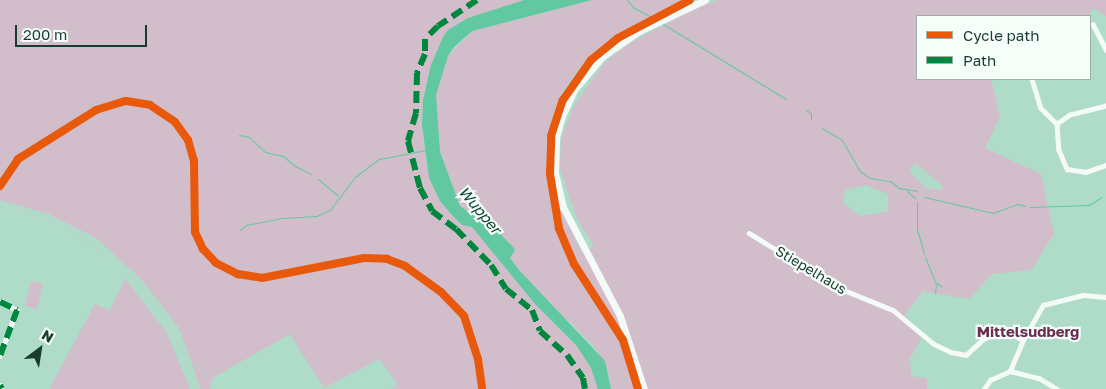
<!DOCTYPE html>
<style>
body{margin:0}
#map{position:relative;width:1106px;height:389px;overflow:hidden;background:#aedcc8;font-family:"Golos Text",sans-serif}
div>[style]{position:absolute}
.green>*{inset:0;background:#d2bdcb}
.water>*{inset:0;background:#61c8a2}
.stream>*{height:1px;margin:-0.5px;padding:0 0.5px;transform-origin:0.5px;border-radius:0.5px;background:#61c8a2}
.street>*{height:4.5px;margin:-2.25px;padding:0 2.25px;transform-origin:2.25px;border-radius:2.25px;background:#f3faf7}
.primary>*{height:7px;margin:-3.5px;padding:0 3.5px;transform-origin:3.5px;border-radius:3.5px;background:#f3faf7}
.rail>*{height:1px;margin:-0.5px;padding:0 0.5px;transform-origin:0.5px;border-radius:0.5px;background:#c2d1cb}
.quiet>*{height:6px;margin-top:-3px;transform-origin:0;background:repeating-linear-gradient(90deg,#00873e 0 12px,transparent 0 18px)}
.cycleway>*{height:8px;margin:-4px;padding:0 4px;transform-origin:4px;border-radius:4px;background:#e8590c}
span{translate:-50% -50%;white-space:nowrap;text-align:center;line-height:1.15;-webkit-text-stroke:4.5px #f6fefa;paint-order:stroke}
.street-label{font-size:14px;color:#183c2e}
.water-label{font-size:15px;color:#124734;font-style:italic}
.neighbourhood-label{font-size:15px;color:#6b2d52;font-weight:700}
.legend{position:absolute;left:916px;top:15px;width:175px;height:65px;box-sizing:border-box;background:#f6fefa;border:1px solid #9db0a8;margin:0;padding:6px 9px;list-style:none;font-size:15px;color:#183c2e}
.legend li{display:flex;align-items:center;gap:10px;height:25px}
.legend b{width:25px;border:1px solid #9db0a8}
.north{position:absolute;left:15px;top:324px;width:50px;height:50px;-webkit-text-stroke:4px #f6fefa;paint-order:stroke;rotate:31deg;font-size:14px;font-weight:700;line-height:20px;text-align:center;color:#183c2e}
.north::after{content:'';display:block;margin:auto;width:18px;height:22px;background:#183c2e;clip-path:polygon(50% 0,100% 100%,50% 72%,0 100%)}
.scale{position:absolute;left:15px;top:25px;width:132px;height:22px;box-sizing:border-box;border:2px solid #183c2e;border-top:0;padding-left:6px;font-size:15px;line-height:18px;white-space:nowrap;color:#183c2e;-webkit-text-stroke:4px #f6fefa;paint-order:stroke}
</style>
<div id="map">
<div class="green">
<div style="clip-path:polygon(0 0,525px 0,468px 18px,448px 30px,443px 37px,431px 65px,423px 100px,422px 126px,427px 167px,440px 201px,462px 225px,472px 227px,535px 304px,576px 345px,591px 368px,598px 389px,391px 389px,398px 384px,379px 359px,324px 388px,290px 334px,212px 378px,210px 389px,201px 389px,179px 328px,142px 280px,96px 238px,49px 214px,0 200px)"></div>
<div style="clip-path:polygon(evenodd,592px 0,695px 0,624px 32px,598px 49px,583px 64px,561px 94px,551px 121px,553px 182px,565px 218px,582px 253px,594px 246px,577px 219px,560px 169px,561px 140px,573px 107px,604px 63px,631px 42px,695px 9px,717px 0,1106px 0,1106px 16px,1093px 8px,1088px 16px,917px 16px,917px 79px,991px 79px,1000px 117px,985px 148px,1041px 174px,1054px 234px,1031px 270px,992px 274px,969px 299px,923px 291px,905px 314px,921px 339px,910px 358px,911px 376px,927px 378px,927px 389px,611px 389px,608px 372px,597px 350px,570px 322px,557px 313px,519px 270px,510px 258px,513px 247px,495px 228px,460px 206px,440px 152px,436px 126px,436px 95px,448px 56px,472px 31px,592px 0,915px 163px,942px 185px,941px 190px,926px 188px,909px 171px,915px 163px,592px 0,866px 185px,888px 194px,888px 211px,860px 216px,843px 203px,845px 190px,866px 185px)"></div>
<div style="clip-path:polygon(125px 278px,167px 333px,190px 389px,49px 389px,95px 304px,110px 310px)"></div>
<div style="clip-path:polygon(31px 281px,43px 284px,37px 309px,25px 306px)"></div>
</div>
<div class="water">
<div style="clip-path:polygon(524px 0,592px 0,472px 31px,454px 47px,448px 56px,436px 95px,440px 152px,460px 206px,477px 218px,488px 221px,513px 247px,515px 250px,510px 258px,519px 270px,605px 361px,611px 389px,598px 389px,591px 368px,576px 345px,535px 304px,472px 227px,462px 225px,452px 215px,440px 201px,429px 178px,422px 125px,423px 100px,431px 65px,443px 37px,448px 30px,468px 18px)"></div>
</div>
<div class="stream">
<div style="left:627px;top:0;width:11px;rotate:49deg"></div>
<div style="left:634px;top:8px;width:25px;rotate:27deg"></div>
<div style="left:663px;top:24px;width:144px;rotate:31.4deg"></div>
<div style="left:806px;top:110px;width:6px;rotate:31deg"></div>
<div style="left:811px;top:113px;width:6px;rotate:90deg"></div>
<div style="left:822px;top:128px;width:23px;rotate:31deg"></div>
<div style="left:842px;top:140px;width:36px;rotate:60deg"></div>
<div style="left:860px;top:171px;width:12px;rotate:35deg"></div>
<div style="left:870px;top:178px;width:20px;rotate:9deg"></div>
<div style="left:890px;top:181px;width:11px;rotate:38deg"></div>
<div style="left:899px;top:188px;width:18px;rotate:9deg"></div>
<div style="left:239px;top:135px;width:10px;rotate:11deg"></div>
<div style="left:249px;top:137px;width:22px;rotate:43deg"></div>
<div style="left:265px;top:152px;width:18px;rotate:13deg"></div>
<div style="left:283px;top:156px;width:16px;rotate:40deg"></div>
<div style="left:295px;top:166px;width:18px;rotate:27deg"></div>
<div style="left:318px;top:179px;width:26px;rotate:40deg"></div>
<div style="left:907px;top:191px;width:11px;rotate:41deg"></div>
<div style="left:924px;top:197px;width:71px;rotate:13.1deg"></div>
<div style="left:993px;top:213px;width:27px;rotate:-20deg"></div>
<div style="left:1018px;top:204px;width:8px;rotate:14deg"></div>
<div style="left:917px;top:202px;width:27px;rotate:90deg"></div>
<div style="left:917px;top:229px;width:26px;rotate:74deg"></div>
<div style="left:1030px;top:207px;width:59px;rotate:-1.9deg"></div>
<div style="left:1089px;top:205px;width:15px;rotate:-32deg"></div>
<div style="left:240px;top:230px;width:8px;rotate:-40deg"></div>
<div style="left:246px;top:225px;width:36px;rotate:-11deg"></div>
<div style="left:281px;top:218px;width:36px;rotate:-3deg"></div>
<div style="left:317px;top:216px;width:14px;rotate:-25deg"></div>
<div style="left:330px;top:210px;width:41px;rotate:-52.9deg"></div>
<div style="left:355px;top:177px;width:30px;rotate:-37deg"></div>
<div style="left:379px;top:159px;width:48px;rotate:-10.8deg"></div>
<div style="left:925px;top:257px;width:29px;rotate:68deg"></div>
<div style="left:936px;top:284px;width:9px;rotate:96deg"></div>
<div style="left:937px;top:283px;width:6px;rotate:39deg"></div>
</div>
<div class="street">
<div style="left:1093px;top:24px;width:29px;rotate:63deg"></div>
<div style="left:1032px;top:79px;width:30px;rotate:73deg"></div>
<div style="left:1041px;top:108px;width:23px;rotate:45deg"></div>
<div style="left:1106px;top:106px;width:37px;rotate:166deg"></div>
<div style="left:1070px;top:115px;width:16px;rotate:145deg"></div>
<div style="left:1057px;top:124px;width:26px;rotate:86deg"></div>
<div style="left:1059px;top:150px;width:21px;rotate:67deg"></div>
<div style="left:1067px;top:169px;width:19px;rotate:9deg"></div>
<div style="left:1086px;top:172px;width:21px;rotate:-19deg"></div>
<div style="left:749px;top:233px;width:105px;rotate:31.4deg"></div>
<div style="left:839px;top:288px;width:58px;rotate:22.2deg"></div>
<div style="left:893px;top:310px;width:53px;rotate:39.7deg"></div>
<div style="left:934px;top:344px;width:19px;rotate:25deg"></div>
<div style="left:951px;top:352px;width:15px;rotate:11deg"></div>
<div style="left:966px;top:355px;width:22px;rotate:-43deg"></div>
<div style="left:982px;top:340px;width:18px;rotate:-29deg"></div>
<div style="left:998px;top:331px;width:10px;rotate:6deg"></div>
<div style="left:1008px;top:332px;width:17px;rotate:28deg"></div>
<div style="left:0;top:302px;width:19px;rotate:25deg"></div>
<div style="left:17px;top:310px;width:49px;rotate:110.3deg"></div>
<div style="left:1010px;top:371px;width:30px;rotate:14deg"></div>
<div style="left:1039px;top:378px;width:21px;rotate:31deg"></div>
<div style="left:0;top:385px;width:4px;rotate:63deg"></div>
<div style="left:984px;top:389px;width:11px;rotate:-56deg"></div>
<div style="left:990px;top:380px;width:22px;rotate:-24deg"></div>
<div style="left:1010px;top:371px;width:34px;rotate:-67deg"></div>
<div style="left:1023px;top:340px;width:40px;rotate:-60.3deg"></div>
<div style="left:1043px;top:305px;width:41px;rotate:-14deg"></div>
<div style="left:1083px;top:295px;width:23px;rotate:5deg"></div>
</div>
<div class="primary">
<div style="left:644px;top:389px;width:77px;rotate:-108.2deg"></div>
<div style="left:620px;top:316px;width:123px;rotate:-117.6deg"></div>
<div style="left:563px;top:207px;width:36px;rotate:-103deg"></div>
<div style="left:555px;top:172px;width:35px;rotate:-88deg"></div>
<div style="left:556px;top:137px;width:22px;rotate:-74deg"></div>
<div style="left:562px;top:116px;width:29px;rotate:-65deg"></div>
<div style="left:574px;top:90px;width:43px;rotate:-49.7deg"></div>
<div style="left:602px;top:57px;width:45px;rotate:-35.1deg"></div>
<div style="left:639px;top:31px;width:73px;rotate:-25.2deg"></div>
</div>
<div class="rail">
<div style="left:0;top:202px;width:68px;rotate:19.8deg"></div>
<div style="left:64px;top:225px;width:69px;rotate:34.4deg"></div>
<div style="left:121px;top:264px;width:70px;rotate:50.2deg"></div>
<div style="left:166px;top:318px;width:78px;rotate:65.1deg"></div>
<div style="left:193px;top:361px;width:34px;rotate:54deg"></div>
</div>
<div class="quiet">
<div style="left:477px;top:0;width:47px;rotate:146.3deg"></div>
<div style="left:438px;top:26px;width:18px;rotate:135deg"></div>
<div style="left:425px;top:39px;width:15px;rotate:90deg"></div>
<div style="left:425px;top:54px;width:21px;rotate:113deg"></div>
<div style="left:417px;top:73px;width:40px;rotate:91.4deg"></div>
<div style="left:416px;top:113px;width:29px;rotate:106deg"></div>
<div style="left:408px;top:141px;width:49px;rotate:75.7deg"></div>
<div style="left:420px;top:188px;width:26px;rotate:62deg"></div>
<div style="left:432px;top:211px;width:30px;rotate:37deg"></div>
<div style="left:456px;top:229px;width:50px;rotate:45.8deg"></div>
<div style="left:491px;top:265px;width:28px;rotate:58deg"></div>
<div style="left:506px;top:289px;width:33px;rotate:39deg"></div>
<div style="left:532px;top:310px;width:22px;rotate:69deg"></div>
<div style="left:540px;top:331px;width:36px;rotate:42deg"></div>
<div style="left:567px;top:355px;width:28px;rotate:55deg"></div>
<div style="left:583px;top:378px;width:11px;rotate:80deg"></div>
<div style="left:0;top:302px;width:19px;rotate:25deg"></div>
<div style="left:17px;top:310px;width:49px;rotate:110.3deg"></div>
<div style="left:0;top:385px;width:4px;rotate:63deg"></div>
</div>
<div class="cycleway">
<div style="left:0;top:186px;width:32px;rotate:-56deg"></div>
<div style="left:18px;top:159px;width:92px;rotate:-32.1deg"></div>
<div style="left:96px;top:110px;width:31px;rotate:-17deg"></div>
<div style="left:126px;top:101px;width:24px;rotate:9deg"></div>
<div style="left:150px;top:105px;width:30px;rotate:34deg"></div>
<div style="left:175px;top:122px;width:22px;rotate:54deg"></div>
<div style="left:188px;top:140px;width:22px;rotate:74deg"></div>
<div style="left:194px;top:161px;width:71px;rotate:89.2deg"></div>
<div style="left:195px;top:232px;width:19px;rotate:65deg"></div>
<div style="left:203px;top:249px;width:19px;rotate:47deg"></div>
<div style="left:216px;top:263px;width:25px;rotate:27deg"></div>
<div style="left:238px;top:274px;width:24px;rotate:9deg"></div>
<div style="left:262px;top:278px;width:104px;rotate:-11.1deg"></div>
<div style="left:364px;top:258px;width:23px;rotate:2deg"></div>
<div style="left:387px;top:259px;width:19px;rotate:21deg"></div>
<div style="left:405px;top:266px;width:44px;rotate:35.8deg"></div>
<div style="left:441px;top:292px;width:33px;rotate:46deg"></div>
<div style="left:464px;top:316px;width:45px;rotate:72deg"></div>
<div style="left:478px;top:359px;width:30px;rotate:82deg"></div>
<div style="left:638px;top:389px;width:51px;rotate:-107deg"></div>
<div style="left:623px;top:340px;width:90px;rotate:-122.8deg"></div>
<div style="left:574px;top:264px;width:39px;rotate:-113deg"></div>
<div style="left:559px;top:228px;width:55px;rotate:-99.5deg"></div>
<div style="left:550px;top:174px;width:38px;rotate:-88deg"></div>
<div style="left:551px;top:136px;width:38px;rotate:-72deg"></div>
<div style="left:563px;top:100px;width:49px;rotate:-55deg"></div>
<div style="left:591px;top:60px;width:35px;rotate:-39deg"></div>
<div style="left:618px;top:38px;width:81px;rotate:-27.8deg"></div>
</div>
<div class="street-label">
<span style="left:811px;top:270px;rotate:31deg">Stiepelhaus</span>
</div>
<div class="water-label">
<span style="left:480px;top:210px;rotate:50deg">Wupper</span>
</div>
<div class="neighbourhood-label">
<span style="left:1028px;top:332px">Mittelsudberg</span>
</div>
<ul class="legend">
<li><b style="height:6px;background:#e8590c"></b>Cycle path</li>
<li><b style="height:6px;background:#00873e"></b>Path</li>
</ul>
<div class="north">N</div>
<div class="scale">200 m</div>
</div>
